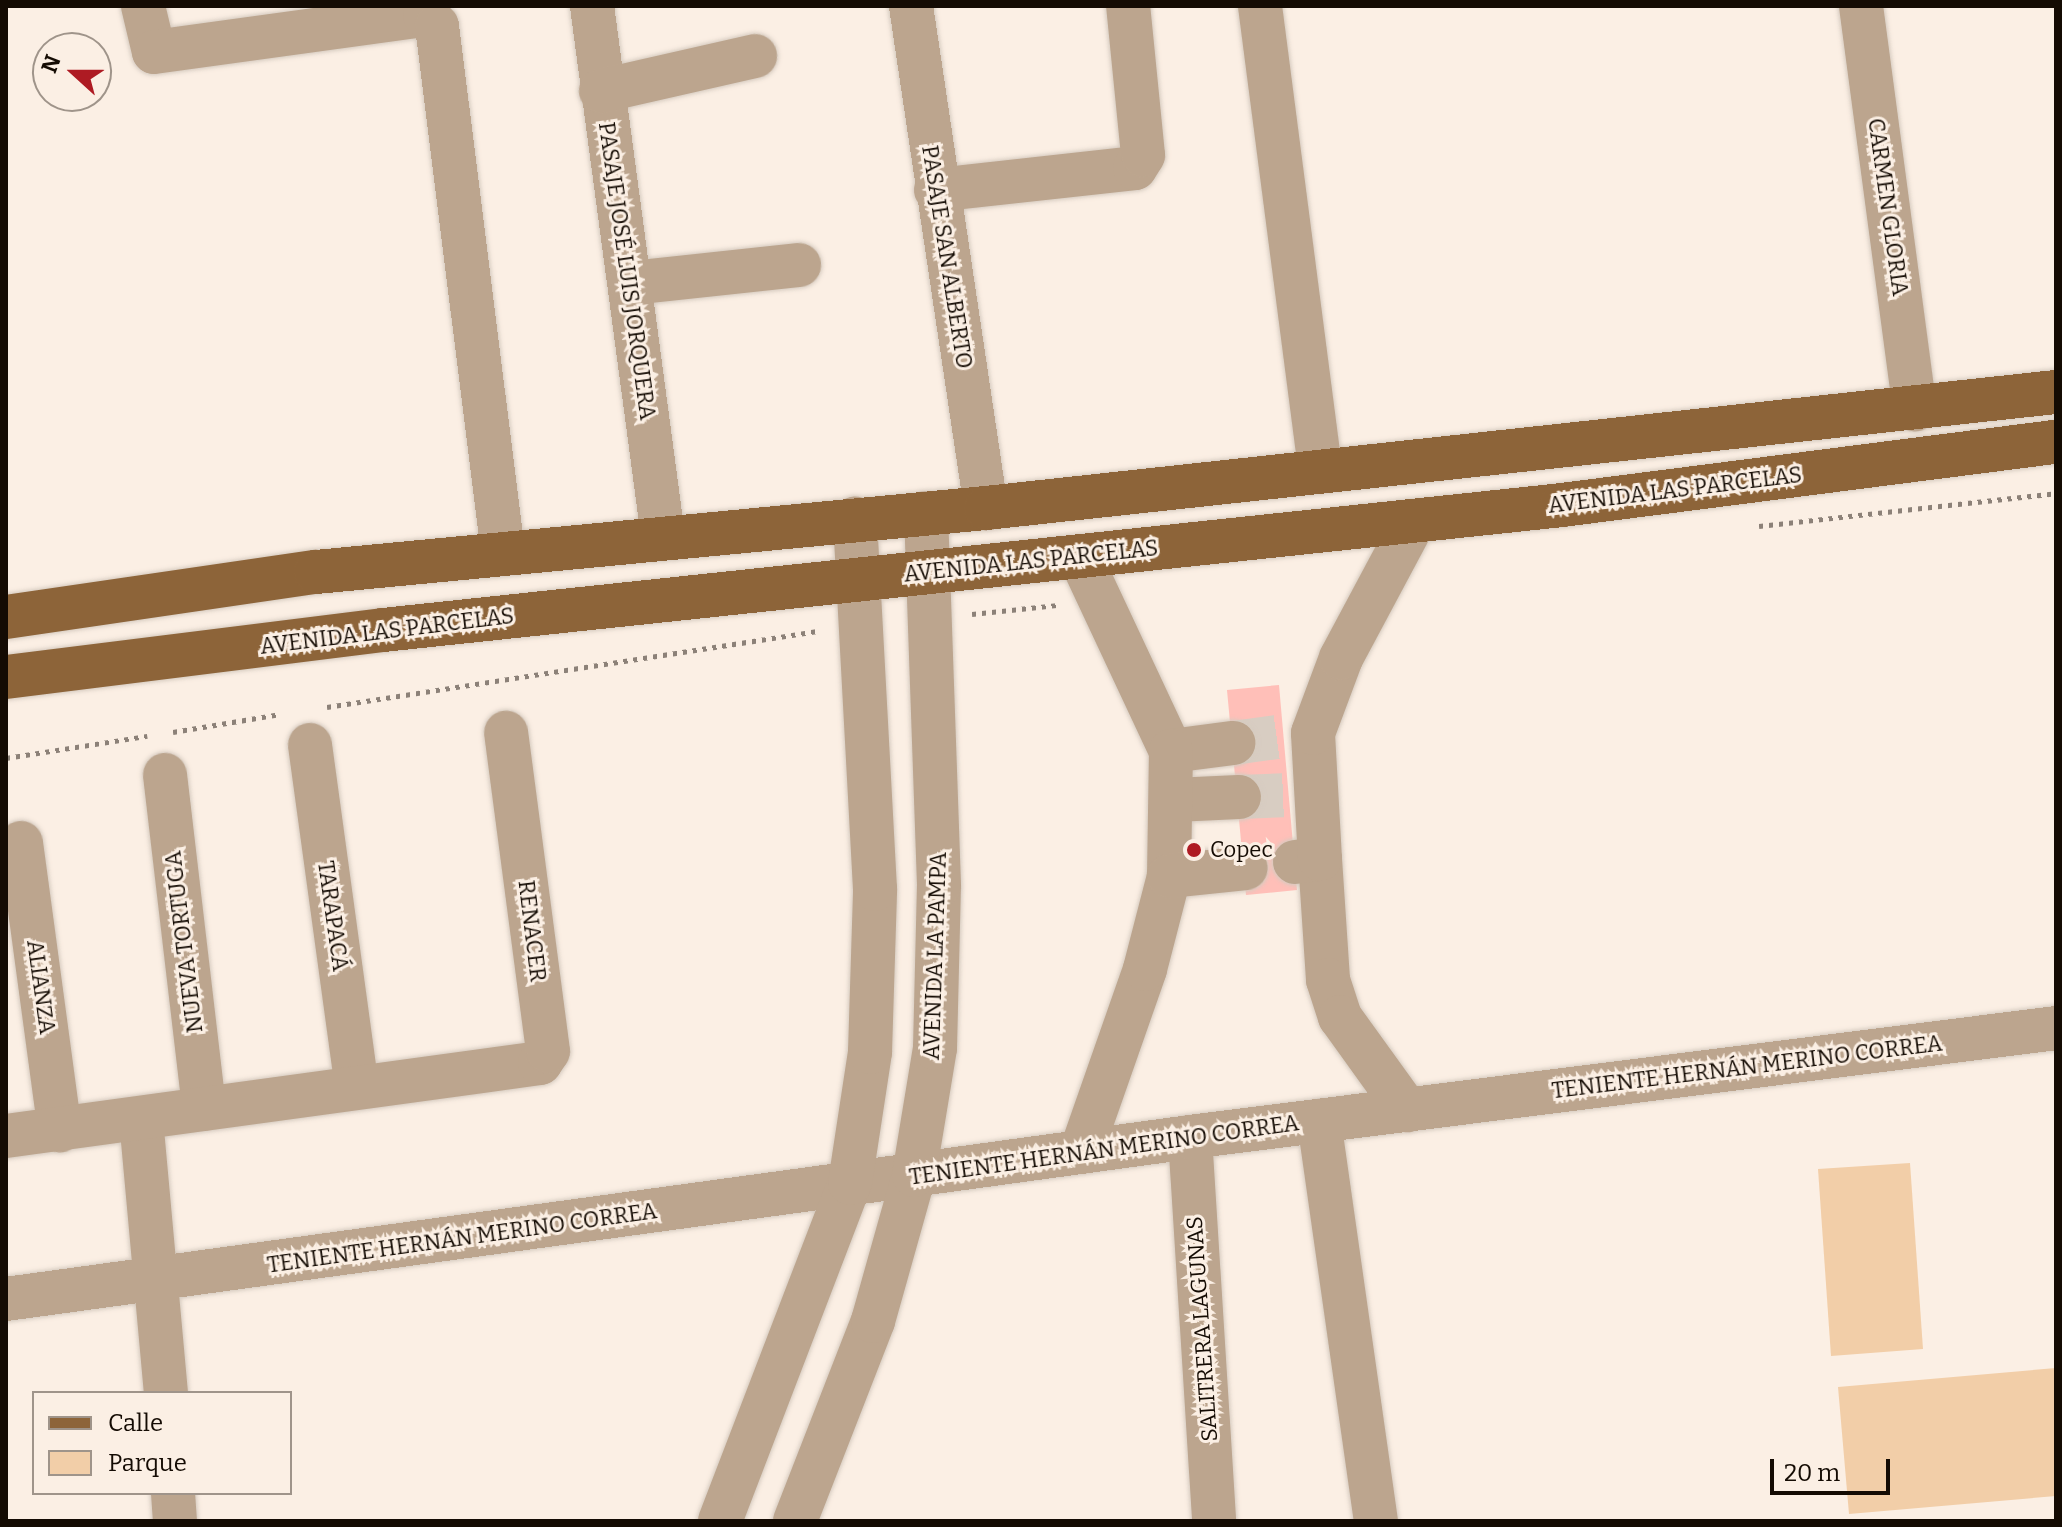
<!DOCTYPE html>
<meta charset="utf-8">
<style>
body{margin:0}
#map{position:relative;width:2062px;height:1527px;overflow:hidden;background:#fbefe4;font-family:Bitter,serif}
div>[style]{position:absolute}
.green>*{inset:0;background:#f2cea8}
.building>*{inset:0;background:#ffbfb8}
.minor-tunnel>*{height:44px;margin-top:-22px;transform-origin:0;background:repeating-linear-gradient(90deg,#d8cdc2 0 44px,transparent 0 66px)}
.path>*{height:5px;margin-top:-2.5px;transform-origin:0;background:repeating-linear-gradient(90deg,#8c8178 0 4px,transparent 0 10px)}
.roads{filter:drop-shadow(0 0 2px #d6cbc0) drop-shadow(0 0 2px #d6cbc0)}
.minor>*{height:44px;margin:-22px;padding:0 22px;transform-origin:22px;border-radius:22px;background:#bca58e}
.major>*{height:44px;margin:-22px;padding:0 22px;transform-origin:22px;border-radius:22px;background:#8d6439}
.dots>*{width:22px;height:22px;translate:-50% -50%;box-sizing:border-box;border:4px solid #fbefe4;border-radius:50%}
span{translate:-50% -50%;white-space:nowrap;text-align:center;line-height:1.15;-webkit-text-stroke:6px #fbefe4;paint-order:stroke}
.street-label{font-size:22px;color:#140b03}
.poi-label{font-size:22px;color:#140b03}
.left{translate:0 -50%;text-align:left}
.frame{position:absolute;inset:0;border:8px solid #140b03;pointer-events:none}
.legend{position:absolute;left:32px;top:1391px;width:260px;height:104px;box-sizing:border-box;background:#fbefe4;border:2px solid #9f948a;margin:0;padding:10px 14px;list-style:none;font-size:24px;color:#140b03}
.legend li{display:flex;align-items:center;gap:16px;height:40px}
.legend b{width:40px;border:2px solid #9f948a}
.north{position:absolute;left:32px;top:32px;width:80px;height:80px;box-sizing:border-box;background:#fbefe4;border:2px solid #9f948a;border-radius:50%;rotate:291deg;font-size:22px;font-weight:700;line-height:32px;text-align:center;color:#140b03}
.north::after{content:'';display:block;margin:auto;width:28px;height:36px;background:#ae1b23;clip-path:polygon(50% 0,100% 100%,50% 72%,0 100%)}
.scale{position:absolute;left:1770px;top:1459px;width:120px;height:36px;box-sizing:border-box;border:4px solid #140b03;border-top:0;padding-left:10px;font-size:24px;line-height:28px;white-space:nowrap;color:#140b03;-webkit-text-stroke:6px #fbefe4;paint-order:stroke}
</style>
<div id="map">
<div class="green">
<div style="clip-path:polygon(1910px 1163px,1923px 1349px,1831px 1356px,1818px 1169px)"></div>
<div style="clip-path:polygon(2056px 1368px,2056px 1496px,1849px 1514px,1838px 1387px)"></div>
</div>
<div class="building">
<div style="clip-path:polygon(1279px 685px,1297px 890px,1246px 895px,1227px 690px)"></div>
</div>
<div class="minor-tunnel">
<div style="left:1233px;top:743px;width:51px;rotate:-7.8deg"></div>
<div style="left:1239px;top:797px;width:50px;rotate:-2.3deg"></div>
</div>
<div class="path">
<div style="left:1759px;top:526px;width:299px;rotate:-6.3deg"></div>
<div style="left:972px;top:614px;width:85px;rotate:-6deg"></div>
<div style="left:327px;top:707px;width:498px;rotate:-8.8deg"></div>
<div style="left:173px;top:732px;width:109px;rotate:-9.5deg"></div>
<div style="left:6px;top:758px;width:143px;rotate:-8.9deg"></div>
</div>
<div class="roads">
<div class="minor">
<div style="left:143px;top:6px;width:47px;rotate:76.6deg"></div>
<div style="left:154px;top:52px;width:274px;rotate:-7.8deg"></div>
<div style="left:425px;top:15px;width:16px;rotate:43deg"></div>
<div style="left:437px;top:26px;width:530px;rotate:82.85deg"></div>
<div style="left:592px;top:6px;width:535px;rotate:82.37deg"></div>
<div style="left:911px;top:6px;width:508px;rotate:81.5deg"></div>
<div style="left:1260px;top:6px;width:468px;rotate:82.6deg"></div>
<div style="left:1861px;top:6px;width:407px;rotate:82.4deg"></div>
<div style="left:601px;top:91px;width:158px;rotate:-12.8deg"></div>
<div style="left:936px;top:190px;width:200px;rotate:-6.3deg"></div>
<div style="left:1135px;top:168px;width:15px;rotate:-58deg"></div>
<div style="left:1143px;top:155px;width:150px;rotate:-95.7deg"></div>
<div style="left:631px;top:283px;width:169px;rotate:-6.1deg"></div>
<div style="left:1080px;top:557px;width:214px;rotate:64.9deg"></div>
<div style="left:1171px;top:751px;width:63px;rotate:-7.4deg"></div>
<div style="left:310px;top:745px;width:345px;rotate:82.2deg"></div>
<div style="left:165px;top:775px;width:336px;rotate:83.3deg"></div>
<div style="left:1174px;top:800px;width:65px;rotate:-2.6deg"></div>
<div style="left:21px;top:843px;width:290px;rotate:82.3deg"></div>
<div style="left:1320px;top:859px;width:121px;rotate:86.2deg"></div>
<div style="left:1328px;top:980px;width:39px;rotate:72deg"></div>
<div style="left:1340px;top:1017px;width:115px;rotate:54.2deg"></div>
<div style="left:1295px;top:862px;width:25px;rotate:-7deg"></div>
<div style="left:1320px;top:859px;width:126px;rotate:-93.2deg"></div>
<div style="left:1313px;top:733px;width:80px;rotate:-69.5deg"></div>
<div style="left:1341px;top:658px;width:155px;rotate:-61.9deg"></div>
<div style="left:1169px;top:876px;width:125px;rotate:-89.1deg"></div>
<div style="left:141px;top:1119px;width:275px;rotate:84.8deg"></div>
<div style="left:1319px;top:1121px;width:404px;rotate:81.9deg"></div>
<div style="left:6px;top:1136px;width:539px;rotate:-7.78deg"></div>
<div style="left:540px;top:1063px;width:14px;rotate:-56deg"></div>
<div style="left:548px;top:1051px;width:321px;rotate:-97.5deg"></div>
<div style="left:1190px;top:1137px;width:385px;rotate:86.4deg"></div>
<div style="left:1081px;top:1152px;width:194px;rotate:-70.7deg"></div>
<div style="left:1145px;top:969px;width:96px;rotate:-75.5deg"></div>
<div style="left:1169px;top:876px;width:77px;rotate:-5.9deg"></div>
<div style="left:6px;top:1299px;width:1195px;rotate:-7.79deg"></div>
<div style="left:1190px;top:1137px;width:873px;rotate:-7.17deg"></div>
<div style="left:173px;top:1493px;width:28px;rotate:86deg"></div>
<div style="left:720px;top:1521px;width:362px;rotate:-69deg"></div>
<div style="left:850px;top:1183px;width:133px;rotate:-81.3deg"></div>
<div style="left:870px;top:1052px;width:163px;rotate:-88.2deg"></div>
<div style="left:875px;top:889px;width:371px;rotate:-93.1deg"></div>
<div style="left:795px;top:1521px;width:215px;rotate:-68.7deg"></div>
<div style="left:873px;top:1321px;width:152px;rotate:-74.3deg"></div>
<div style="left:914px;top:1175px;width:129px;rotate:-80.6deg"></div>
<div style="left:935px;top:1048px;width:163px;rotate:-88.6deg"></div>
<div style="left:939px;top:885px;width:372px;rotate:-92deg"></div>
</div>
<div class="major">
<div style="left:6px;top:617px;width:313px;rotate:-8.3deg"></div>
<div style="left:316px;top:572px;width:673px;rotate:-5.46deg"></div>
<div style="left:986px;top:508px;width:1076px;rotate:-6.19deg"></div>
<div style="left:6px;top:677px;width:380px;rotate:-7.1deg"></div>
<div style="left:383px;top:630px;width:1186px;rotate:-6.05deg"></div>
<div style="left:1562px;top:505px;width:498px;rotate:-7.3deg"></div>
</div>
</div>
<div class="dots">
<div style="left:1194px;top:850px;background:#ae1b23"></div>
</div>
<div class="street-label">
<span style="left:1888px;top:207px;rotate:82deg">CARMEN GLORIA</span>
<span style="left:947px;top:257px;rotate:81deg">PASAJE SAN ALBERTO</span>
<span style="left:627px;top:271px;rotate:82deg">PASAJE JOSÉ LUIS JORQUERA</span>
<span style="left:1675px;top:490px;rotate:-7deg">AVENIDA LAS PARCELAS</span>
<span style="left:1031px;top:561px;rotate:-6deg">AVENIDA LAS PARCELAS</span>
<span style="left:387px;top:631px;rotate:-7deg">AVENIDA LAS PARCELAS</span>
<span style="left:333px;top:916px;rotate:82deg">TARAPACÁ</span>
<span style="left:532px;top:931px;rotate:83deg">RENACER</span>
<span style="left:184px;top:942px;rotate:-97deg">NUEVA TORTUGA</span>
<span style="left:935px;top:956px;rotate:-88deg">AVENIDA LA PAMPA</span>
<span style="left:41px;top:987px;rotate:82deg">ALIANZA</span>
<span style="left:1747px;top:1067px;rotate:-7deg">TENIENTE HERNÁN MERINO CORREA</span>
<span style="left:1104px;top:1150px;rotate:-8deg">TENIENTE HERNÁN MERINO CORREA</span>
<span style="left:462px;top:1238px;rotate:-8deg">TENIENTE HERNÁN MERINO CORREA</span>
<span style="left:1202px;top:1329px;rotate:-94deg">SALITRERA LAGUNAS</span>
</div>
<div class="poi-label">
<span class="left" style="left:1210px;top:850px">Copec</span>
</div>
<div class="frame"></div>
<ul class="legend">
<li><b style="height:10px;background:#8d6439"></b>Calle</li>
<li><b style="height:22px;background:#f2cea8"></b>Parque</li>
</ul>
<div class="north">N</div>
<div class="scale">20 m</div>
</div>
